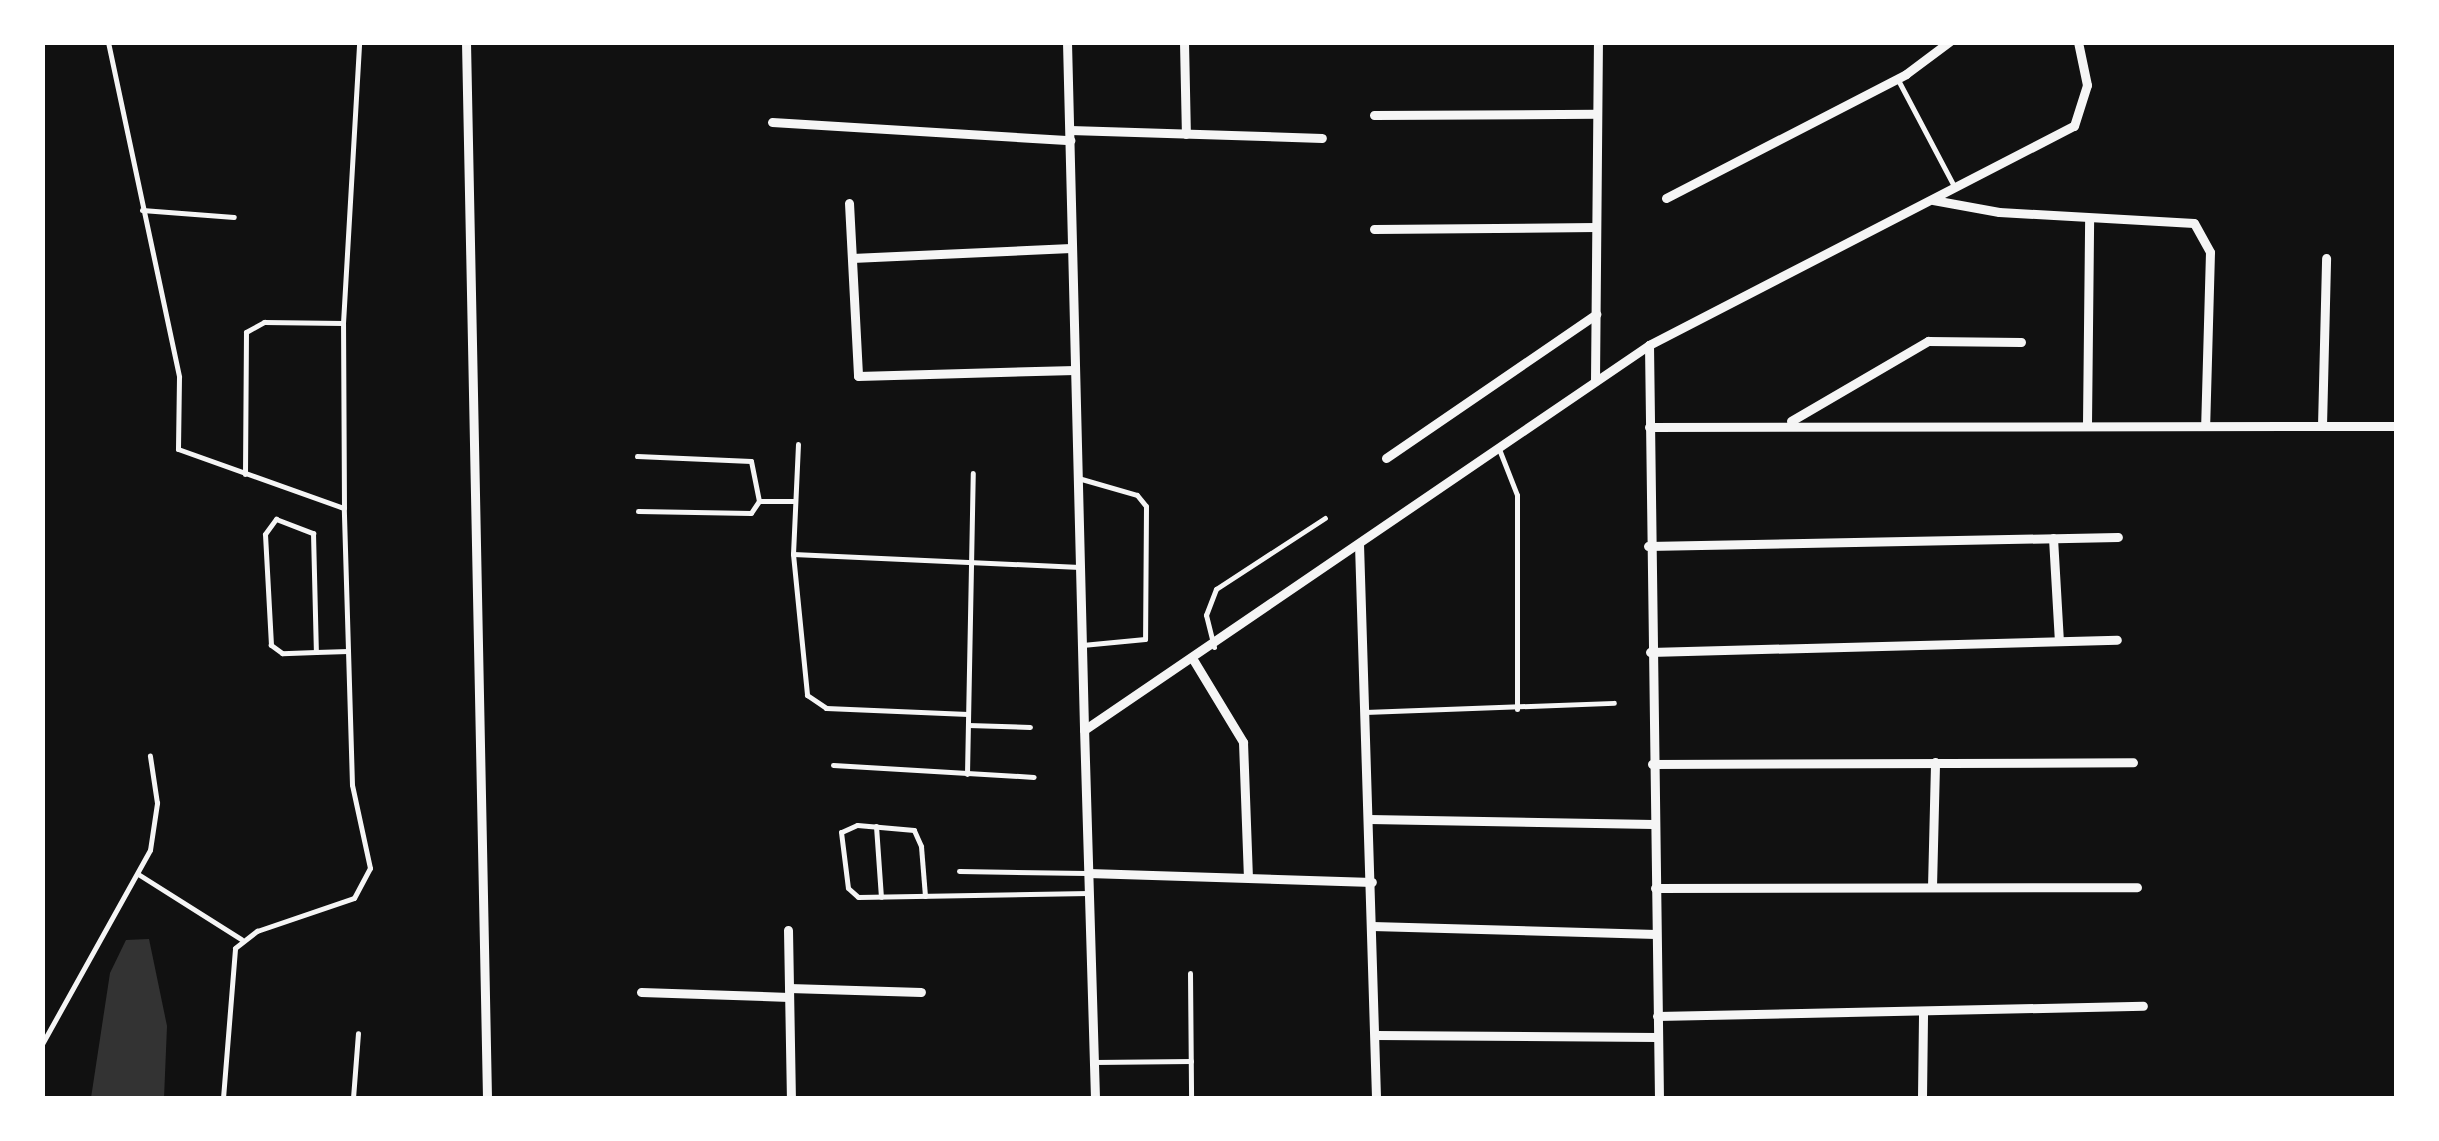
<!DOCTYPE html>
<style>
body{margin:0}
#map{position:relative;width:2439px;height:1141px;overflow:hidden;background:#111;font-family:Mulish,sans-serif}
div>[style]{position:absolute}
.water>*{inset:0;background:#333}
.service>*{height:5px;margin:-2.5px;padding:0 2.5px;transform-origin:2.5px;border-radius:2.5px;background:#f5f5f5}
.minor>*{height:9px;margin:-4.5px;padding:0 4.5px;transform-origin:4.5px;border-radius:4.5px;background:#f5f5f5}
span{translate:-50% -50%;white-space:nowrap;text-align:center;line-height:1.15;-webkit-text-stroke:9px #fff;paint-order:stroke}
.frame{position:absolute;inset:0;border:45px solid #fff;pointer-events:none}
</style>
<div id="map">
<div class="water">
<div style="clip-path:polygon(149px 939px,167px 1026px,164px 1098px,91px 1098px,110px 973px,126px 940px)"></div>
</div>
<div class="service">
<div style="left:108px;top:42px;width:342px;rotate:78deg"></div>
<div style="left:179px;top:377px;width:72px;rotate:90.8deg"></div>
<div style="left:178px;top:449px;width:176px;rotate:19.6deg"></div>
<div style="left:1897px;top:78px;width:122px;rotate:62.2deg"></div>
<div style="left:142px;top:210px;width:92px;rotate:4.4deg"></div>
<div style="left:798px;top:444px;width:110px;rotate:92.6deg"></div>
<div style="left:793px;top:554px;width:142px;rotate:84.3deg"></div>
<div style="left:807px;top:695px;width:23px;rotate:34deg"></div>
<div style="left:826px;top:708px;width:142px;rotate:2.4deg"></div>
<div style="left:1499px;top:449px;width:49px;rotate:68.6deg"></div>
<div style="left:1517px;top:495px;width:214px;rotate:90deg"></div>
<div style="left:637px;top:456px;width:114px;rotate:2.5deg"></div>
<div style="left:751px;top:461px;width:41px;rotate:78.7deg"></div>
<div style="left:759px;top:501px;width:14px;rotate:124deg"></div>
<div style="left:751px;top:513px;width:113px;rotate:-179deg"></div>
<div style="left:245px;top:474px;width:142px;rotate:-89.6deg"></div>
<div style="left:246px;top:332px;width:21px;rotate:-29deg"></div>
<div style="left:264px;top:322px;width:79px;rotate:0.7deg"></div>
<div style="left:1078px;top:478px;width:61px;rotate:16.1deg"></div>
<div style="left:1137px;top:495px;width:14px;rotate:51deg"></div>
<div style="left:1146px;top:506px;width:133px;rotate:90.4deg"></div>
<div style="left:1145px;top:639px;width:63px;rotate:174.6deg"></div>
<div style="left:759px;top:501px;width:35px"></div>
<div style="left:793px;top:554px;width:287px;rotate:2.6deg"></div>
<div style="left:1214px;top:647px;width:33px;rotate:-104deg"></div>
<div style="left:1206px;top:615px;width:28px;rotate:-69deg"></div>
<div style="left:1216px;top:589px;width:130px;rotate:-33.1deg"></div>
<div style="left:316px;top:652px;width:34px;rotate:178deg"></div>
<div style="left:282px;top:653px;width:14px;rotate:-144deg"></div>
<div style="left:271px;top:645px;width:111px;rotate:-93.1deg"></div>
<div style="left:265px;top:534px;width:19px;rotate:-54deg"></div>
<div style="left:276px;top:519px;width:40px;rotate:21deg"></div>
<div style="left:313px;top:533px;width:119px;rotate:88.6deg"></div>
<div style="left:316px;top:652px;width:32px;rotate:-2deg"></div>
<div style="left:1365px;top:712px;width:249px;rotate:-2.1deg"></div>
<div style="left:968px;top:725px;width:62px;rotate:1.8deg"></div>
<div style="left:833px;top:765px;width:201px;rotate:3.4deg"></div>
<div style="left:967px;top:774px;width:301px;rotate:-88.9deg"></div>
<div style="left:876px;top:826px;width:71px;rotate:86deg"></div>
<div style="left:959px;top:871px;width:127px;rotate:0.9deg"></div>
<div style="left:138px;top:874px;width:122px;rotate:32.3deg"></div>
<div style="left:925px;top:896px;width:50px;rotate:-94.6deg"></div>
<div style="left:921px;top:846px;width:17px;rotate:-114deg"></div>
<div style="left:914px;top:830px;width:57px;rotate:-175deg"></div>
<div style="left:857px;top:825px;width:17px;rotate:156deg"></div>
<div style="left:841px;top:832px;width:56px;rotate:82.9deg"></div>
<div style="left:848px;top:888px;width:13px;rotate:42deg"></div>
<div style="left:858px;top:897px;width:231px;rotate:-1deg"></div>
<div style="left:1190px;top:973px;width:125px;rotate:89.5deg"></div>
<div style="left:42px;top:1044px;width:222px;rotate:-60.9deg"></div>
<div style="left:150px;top:850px;width:48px;rotate:-81.5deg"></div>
<div style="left:157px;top:803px;width:48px;rotate:-98.5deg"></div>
<div style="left:1094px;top:1062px;width:97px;rotate:-0.6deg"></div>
<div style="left:223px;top:1098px;width:150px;rotate:-85.4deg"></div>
<div style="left:235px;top:948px;width:28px;rotate:-38deg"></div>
<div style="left:257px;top:931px;width:102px;rotate:-18.8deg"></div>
<div style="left:354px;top:898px;width:34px;rotate:-62deg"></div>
<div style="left:370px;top:868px;width:85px;rotate:-102.2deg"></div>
<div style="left:352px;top:785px;width:277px;rotate:-91.7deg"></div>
<div style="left:344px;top:508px;width:185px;rotate:-90.3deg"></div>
<div style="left:343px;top:323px;width:281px;rotate:-86.7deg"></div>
<div style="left:353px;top:1098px;width:65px;rotate:-85.6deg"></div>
</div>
<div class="minor">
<div style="left:466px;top:42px;width:1056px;rotate:88.86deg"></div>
<div style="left:1067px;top:42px;width:688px;rotate:88.58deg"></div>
<div style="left:1184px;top:42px;width:92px;rotate:88.8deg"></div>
<div style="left:1374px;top:115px;width:223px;rotate:-0.3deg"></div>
<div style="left:772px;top:122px;width:299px;rotate:3.5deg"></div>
<div style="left:1070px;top:130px;width:252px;rotate:1.8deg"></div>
<div style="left:1666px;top:198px;width:270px;rotate:-27.3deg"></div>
<div style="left:1906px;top:74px;width:54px;rotate:-36.7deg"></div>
<div style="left:1933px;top:200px;width:67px;rotate:10.3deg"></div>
<div style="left:1999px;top:212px;width:195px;rotate:3.2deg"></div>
<div style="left:2194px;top:223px;width:33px;rotate:61deg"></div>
<div style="left:2210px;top:252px;width:174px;rotate:91.6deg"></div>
<div style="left:849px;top:203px;width:173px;rotate:87deg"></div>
<div style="left:858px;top:376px;width:217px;rotate:-1.6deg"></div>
<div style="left:1374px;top:229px;width:222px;rotate:-0.5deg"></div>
<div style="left:852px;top:258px;width:219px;rotate:-2.6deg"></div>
<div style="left:1649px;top:345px;width:753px;rotate:89.24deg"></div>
<div style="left:1595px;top:381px;width:339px;rotate:-89.5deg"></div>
<div style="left:1791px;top:421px;width:159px;rotate:-30.3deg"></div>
<div style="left:1928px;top:341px;width:93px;rotate:0.6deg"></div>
<div style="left:2087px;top:424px;width:205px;rotate:-89.4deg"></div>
<div style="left:2322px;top:426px;width:168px;rotate:-88.6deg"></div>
<div style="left:1649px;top:427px;width:747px;rotate:-0.08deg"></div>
<div style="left:1386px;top:458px;width:255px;rotate:-34.4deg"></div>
<div style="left:2053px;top:538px;width:103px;rotate:86.7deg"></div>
<div style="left:1359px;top:544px;width:554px;rotate:88.24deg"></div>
<div style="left:1648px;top:546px;width:470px;rotate:-1.1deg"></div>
<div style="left:1650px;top:652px;width:467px;rotate:-1.5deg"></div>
<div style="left:1194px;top:661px;width:95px;rotate:58.8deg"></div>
<div style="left:1243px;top:742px;width:134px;rotate:87.9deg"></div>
<div style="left:1652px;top:764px;width:481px;rotate:-0.2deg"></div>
<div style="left:1369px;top:819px;width:284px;rotate:1deg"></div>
<div style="left:1088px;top:873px;width:284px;rotate:1.8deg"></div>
<div style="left:1932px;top:887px;width:125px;rotate:-88.6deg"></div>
<div style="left:1655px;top:888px;width:482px;rotate:-0.1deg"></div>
<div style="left:1372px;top:926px;width:284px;rotate:1.6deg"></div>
<div style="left:788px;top:930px;width:168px;rotate:89deg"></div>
<div style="left:789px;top:988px;width:132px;rotate:1.7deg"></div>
<div style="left:641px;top:992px;width:148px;rotate:1.9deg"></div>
<div style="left:1657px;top:1016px;width:486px;rotate:-1.2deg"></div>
<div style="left:1375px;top:1035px;width:282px;rotate:0.4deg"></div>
<div style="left:1095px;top:1098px;width:368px;rotate:-91.7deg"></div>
<div style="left:1084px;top:730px;width:684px;rotate:-34.27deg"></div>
<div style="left:1649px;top:345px;width:478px;rotate:-27.3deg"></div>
<div style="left:2074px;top:126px;width:43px;rotate:-72.4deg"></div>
<div style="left:2087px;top:85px;width:44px;rotate:-101.8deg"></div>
<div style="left:1922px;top:1098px;width:87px;rotate:-89.3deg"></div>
</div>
<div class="frame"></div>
</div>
